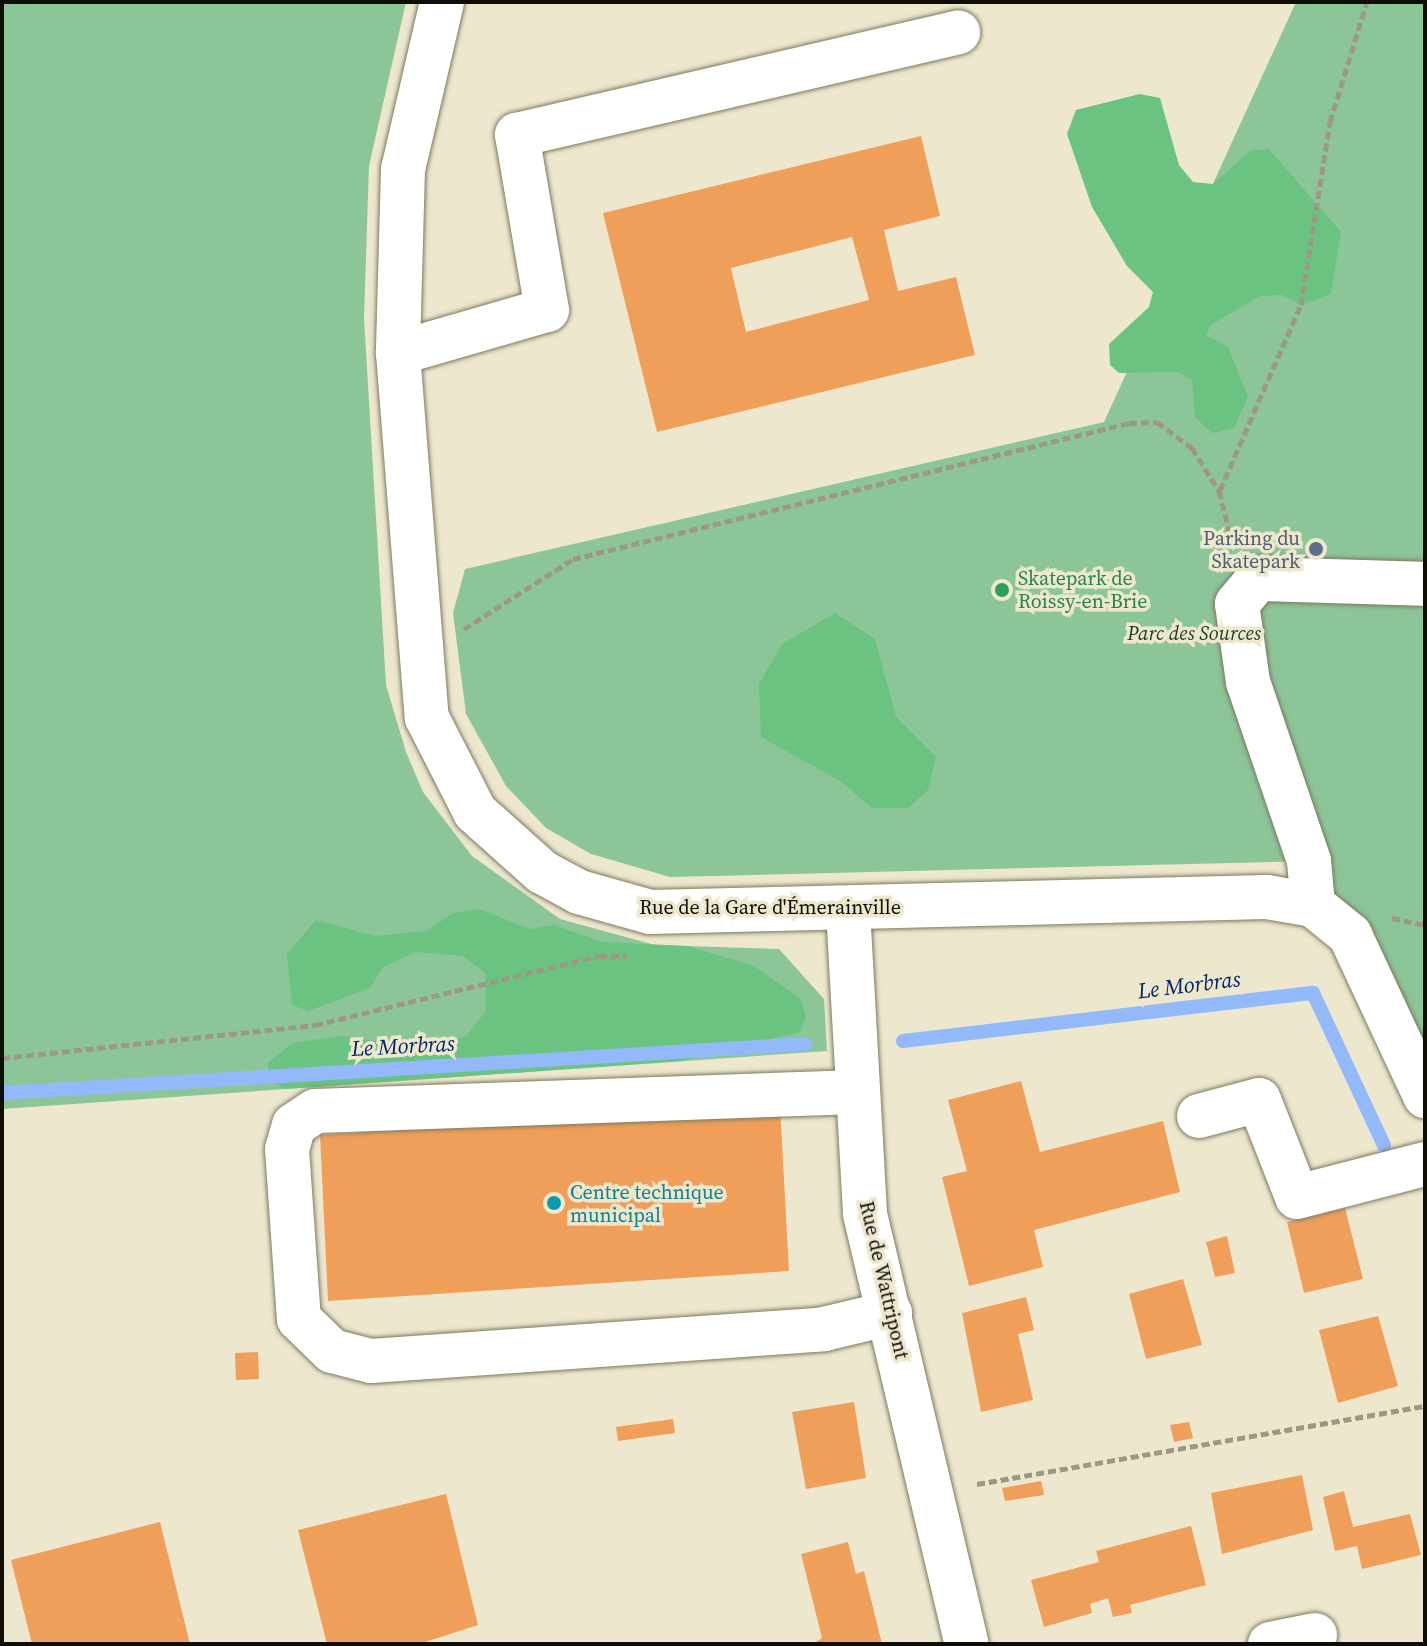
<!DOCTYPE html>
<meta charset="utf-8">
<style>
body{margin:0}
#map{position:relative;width:1427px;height:1646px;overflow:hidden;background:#ede8cd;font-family:"Source Serif 4",serif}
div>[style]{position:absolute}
.green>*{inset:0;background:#8cc698}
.forest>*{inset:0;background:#6ac381}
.stream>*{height:14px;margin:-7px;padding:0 7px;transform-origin:7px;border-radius:7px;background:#93b9fb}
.building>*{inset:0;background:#f09f5a}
.path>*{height:5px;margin-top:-2.5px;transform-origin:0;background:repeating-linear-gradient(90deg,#9c9884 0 8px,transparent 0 12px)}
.roads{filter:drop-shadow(0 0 2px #7d7961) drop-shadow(0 0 2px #7d7961)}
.minor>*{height:44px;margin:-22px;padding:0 22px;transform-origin:22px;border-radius:22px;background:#fff}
.dots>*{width:22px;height:22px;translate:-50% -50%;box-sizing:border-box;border:4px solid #ede8cd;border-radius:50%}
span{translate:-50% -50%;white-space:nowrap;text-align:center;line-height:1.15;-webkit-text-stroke:7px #ede8cd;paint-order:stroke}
.service-label{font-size:20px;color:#4e5e75}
.right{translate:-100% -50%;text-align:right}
.leisure-label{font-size:20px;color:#27864d}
.left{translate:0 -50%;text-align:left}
.park-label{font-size:20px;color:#193d23;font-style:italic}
.street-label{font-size:20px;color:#0f0d05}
.culture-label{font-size:20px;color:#0d838f}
.water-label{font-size:22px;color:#00256a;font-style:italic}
.frame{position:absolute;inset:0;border:4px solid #0f0d05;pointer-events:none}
</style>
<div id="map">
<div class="green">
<div style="clip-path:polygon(2px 2px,406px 2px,369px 166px,364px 318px,386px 685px,406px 752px,423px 792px,472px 856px,560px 919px,655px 945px,779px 949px,824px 999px,827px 1051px,2px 1109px)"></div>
<div style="clip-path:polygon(1296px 2px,1425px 2px,1425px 1096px,1309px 861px,670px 877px,591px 854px,546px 828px,506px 786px,466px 714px,453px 613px,465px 569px,1104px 422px)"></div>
</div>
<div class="forest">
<div style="clip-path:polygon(1140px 94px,1160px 98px,1179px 165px,1193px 182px,1213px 184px,1250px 151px,1269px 149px,1341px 232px,1331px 294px,1301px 305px,1282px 295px,1260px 296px,1211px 325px,1206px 335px,1228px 347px,1248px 397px,1234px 428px,1212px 433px,1195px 417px,1192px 380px,1177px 372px,1119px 373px,1110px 365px,1109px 344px,1149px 307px,1153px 292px,1127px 266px,1092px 207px,1067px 134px,1076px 110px)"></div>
<div style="clip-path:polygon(835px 613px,875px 639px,896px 717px,936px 757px,928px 790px,908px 808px,872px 808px,840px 781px,761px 737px,759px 684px,782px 644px)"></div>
<div style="clip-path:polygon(480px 909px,530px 929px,553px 925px,603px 942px,687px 946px,754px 966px,801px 999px,806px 1018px,800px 1032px,681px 1061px,284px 1089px,273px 1082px,267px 1064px,292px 1043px,340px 1036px,434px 1049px,467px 1035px,486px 1011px,485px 973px,463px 956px,416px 952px,383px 967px,370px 988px,308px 1011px,292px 1005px,287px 954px,316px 920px,375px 936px,426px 931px,453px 913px)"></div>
</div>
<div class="stream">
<div style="left:903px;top:1041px;width:413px;rotate:-6.7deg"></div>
<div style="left:1313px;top:993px;width:168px;rotate:65deg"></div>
<div style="left:2px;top:1093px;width:805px;rotate:-3.49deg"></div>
</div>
<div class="building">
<div style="clip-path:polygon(evenodd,921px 136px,940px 216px,884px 230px,898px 291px,956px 277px,975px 355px,657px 432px,603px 213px,921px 136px,852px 237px,869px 300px,746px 332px,731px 268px,852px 237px)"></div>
<div style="clip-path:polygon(1021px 1081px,1040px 1152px,1163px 1121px,1180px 1192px,1034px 1230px,1043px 1267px,969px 1286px,942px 1177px,967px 1171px,948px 1100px)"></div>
<div style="clip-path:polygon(780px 1106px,789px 1271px,328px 1301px,320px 1135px)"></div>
<div style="clip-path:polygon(1345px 1208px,1363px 1279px,1304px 1293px,1287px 1222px)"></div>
<div style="clip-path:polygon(1227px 1236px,1235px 1273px,1215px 1277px,1206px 1242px)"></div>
<div style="clip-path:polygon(1183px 1279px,1202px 1345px,1146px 1359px,1129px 1294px)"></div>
<div style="clip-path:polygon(1026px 1297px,1034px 1330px,1018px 1334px,1033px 1400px,981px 1412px,962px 1313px)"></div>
<div style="clip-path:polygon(1378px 1316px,1398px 1386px,1338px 1403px,1319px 1330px)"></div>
<div style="clip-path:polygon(258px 1352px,259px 1379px,236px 1380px,235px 1353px)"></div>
<div style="clip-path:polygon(854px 1402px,866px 1478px,806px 1489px,792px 1412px)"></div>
<div style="clip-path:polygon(673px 1419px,675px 1433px,618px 1441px,616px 1427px)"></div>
<div style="clip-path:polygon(1189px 1422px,1193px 1438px,1174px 1442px,1170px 1425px)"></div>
<div style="clip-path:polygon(1302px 1475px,1313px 1530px,1222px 1554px,1211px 1493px)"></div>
<div style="clip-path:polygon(1041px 1481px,1044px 1495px,1005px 1501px,1002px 1488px)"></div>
<div style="clip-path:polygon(1344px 1491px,1353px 1527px,1410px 1514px,1421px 1555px,1362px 1569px,1357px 1546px,1335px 1551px,1323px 1497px)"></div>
<div style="clip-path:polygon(446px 1494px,478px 1625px,419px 1644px,327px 1644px,298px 1530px)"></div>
<div style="clip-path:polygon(160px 1522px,190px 1644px,32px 1644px,11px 1560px)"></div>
<div style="clip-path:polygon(1191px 1526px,1206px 1585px,1130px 1605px,1132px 1613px,1113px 1617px,1108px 1598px,1090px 1604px,1092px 1613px,1044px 1627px,1031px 1580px,1099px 1562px,1096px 1551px)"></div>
<div style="clip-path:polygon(848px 1542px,856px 1574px,864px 1571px,882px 1644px,813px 1644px,822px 1638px,801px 1554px)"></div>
</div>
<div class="path">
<div style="left:1220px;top:490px;width:202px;rotate:-66.4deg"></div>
<div style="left:1301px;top:305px;width:185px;rotate:-81deg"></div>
<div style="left:1330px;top:122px;width:126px;rotate:-72.9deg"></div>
<div style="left:464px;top:629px;width:130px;rotate:-32.7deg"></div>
<div style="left:573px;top:559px;width:572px;rotate:-13.74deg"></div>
<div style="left:1129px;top:423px;width:28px;rotate:-2deg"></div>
<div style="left:1157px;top:422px;width:44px;rotate:36.6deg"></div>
<div style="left:1192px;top:448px;width:51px;rotate:57.9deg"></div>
<div style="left:1219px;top:491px;width:56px;rotate:75.5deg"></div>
<div style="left:1392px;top:918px;width:34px;rotate:12deg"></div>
<div style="left:2px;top:1058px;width:315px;rotate:-6deg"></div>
<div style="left:315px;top:1025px;width:292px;rotate:-13.7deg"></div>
<div style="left:599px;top:956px;width:28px"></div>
<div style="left:977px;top:1484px;width:455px;rotate:-9.9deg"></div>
</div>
<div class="roads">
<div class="minor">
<div style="left:442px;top:2px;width:171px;rotate:103.1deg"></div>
<div style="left:403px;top:169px;width:184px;rotate:91.6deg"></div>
<div style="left:398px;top:353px;width:366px;rotate:85.5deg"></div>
<div style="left:427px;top:718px;width:106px;rotate:62.9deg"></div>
<div style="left:475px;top:812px;width:90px;rotate:41.8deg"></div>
<div style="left:542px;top:872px;width:42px;rotate:28.4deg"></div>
<div style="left:579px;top:892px;width:74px;rotate:15.7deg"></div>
<div style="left:650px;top:912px;width:617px;rotate:-1.39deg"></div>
<div style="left:1267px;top:897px;width:47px;rotate:9.9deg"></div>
<div style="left:1313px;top:905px;width:48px;rotate:39deg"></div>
<div style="left:1350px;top:935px;width:178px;rotate:65deg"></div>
<div style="left:398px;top:353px;width:155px;rotate:-16.1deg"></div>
<div style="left:547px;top:310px;width:178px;rotate:-99.7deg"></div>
<div style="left:517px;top:135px;width:453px;rotate:-13.1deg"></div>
<div style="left:1313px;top:905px;width:44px;rotate:-95.2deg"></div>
<div style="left:1309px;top:861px;width:189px;rotate:-108.8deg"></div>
<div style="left:1248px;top:682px;width:79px;rotate:-98deg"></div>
<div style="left:1237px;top:604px;width:33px;rotate:-50deg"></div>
<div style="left:1258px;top:579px;width:167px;rotate:1.7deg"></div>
<div style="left:848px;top:909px;width:305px;rotate:86.8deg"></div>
<div style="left:865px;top:1214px;width:442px;rotate:76.7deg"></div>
<div style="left:858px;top:1092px;width:543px;rotate:178deg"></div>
<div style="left:315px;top:1111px;width:25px;rotate:146deg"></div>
<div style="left:294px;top:1125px;width:25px;rotate:106deg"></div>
<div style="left:287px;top:1149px;width:170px;rotate:86deg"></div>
<div style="left:299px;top:1319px;width:46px;rotate:44.1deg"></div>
<div style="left:332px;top:1351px;width:40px;rotate:14.4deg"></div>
<div style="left:371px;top:1361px;width:454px;rotate:-4deg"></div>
<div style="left:824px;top:1329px;width:68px;rotate:-13.6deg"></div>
<div style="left:1199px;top:1116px;width:62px;rotate:-14.9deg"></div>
<div style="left:1259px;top:1100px;width:104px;rotate:68.6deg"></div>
<div style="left:1297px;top:1197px;width:132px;rotate:-14.5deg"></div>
<div style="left:1270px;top:1644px;width:46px;rotate:-11.3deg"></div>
</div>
</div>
<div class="dots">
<div style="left:1316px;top:549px;background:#5c6f8a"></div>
<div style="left:1002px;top:590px;background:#2e9e5b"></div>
<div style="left:554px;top:1203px;background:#0f9aa8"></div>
</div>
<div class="service-label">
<span class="right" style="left:1300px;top:550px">Parking du<br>Skatepark</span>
</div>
<div class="leisure-label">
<span class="left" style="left:1018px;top:590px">Skatepark de<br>Roissy-en-Brie</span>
</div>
<div class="park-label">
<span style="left:1194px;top:633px">Parc des Sources</span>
</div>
<div class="street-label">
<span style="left:770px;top:907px">Rue de la Gare d'Émerainville</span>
<span style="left:884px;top:1280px;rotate:77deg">Rue de Wattripont</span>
</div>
<div class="culture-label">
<span class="left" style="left:570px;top:1204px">Centre technique<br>municipal</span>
</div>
<div class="water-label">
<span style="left:1189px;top:985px;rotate:-7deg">Le Morbras</span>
<span style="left:403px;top:1046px;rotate:-3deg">Le Morbras</span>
</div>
<div class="frame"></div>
</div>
